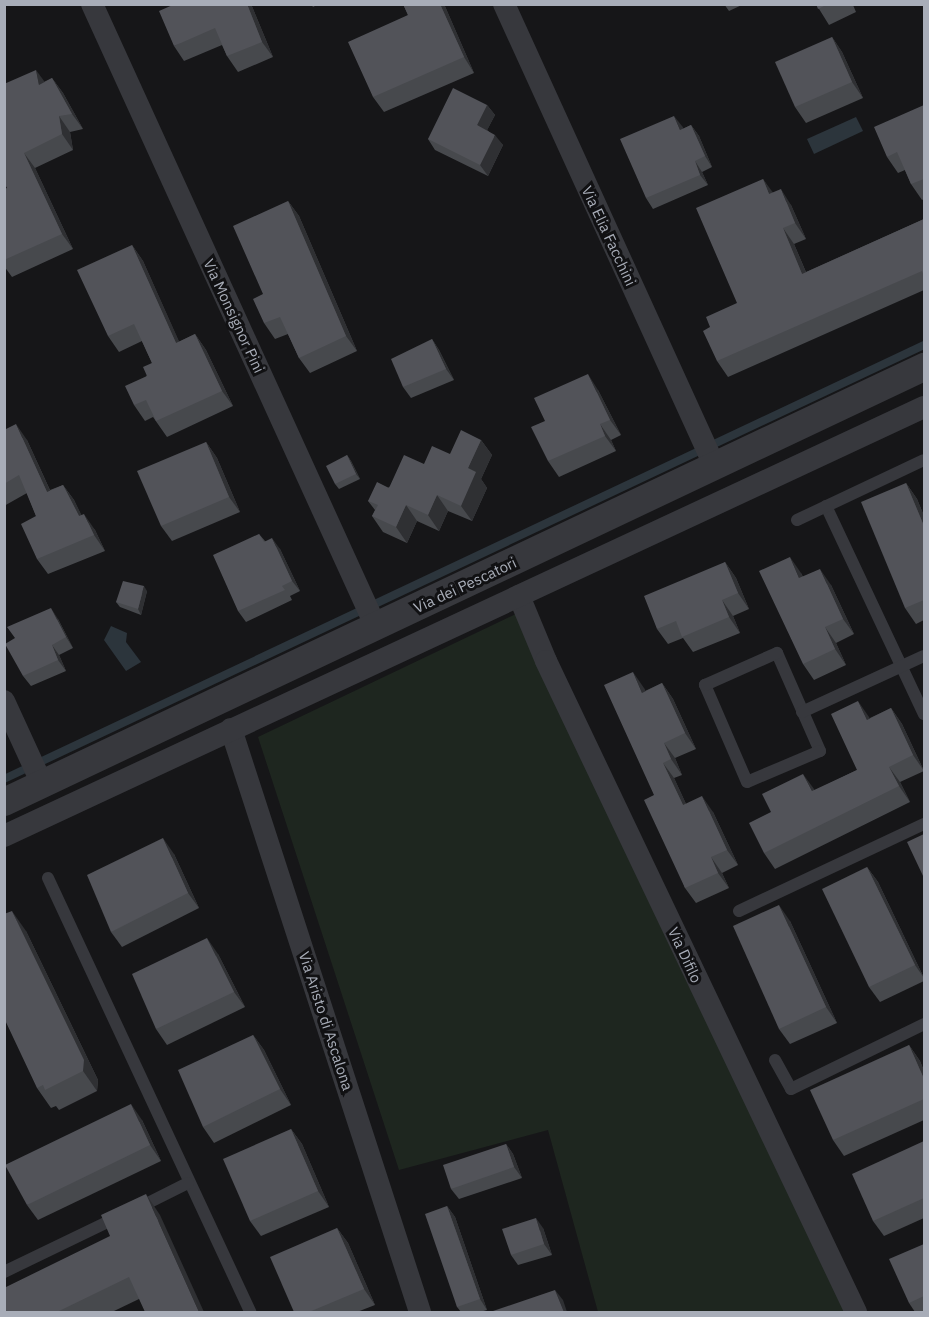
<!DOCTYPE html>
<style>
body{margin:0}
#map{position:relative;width:929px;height:1317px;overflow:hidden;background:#161618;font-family:"IBM Plex Sans",sans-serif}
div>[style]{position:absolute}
.green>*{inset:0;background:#1e261f}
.water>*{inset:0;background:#2c353c}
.stream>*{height:8px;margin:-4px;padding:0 4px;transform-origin:4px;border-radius:4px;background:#2c353c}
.service>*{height:12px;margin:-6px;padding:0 6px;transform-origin:6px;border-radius:6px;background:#37383d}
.minor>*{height:22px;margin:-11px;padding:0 11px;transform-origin:11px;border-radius:11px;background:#37383d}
.tertiary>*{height:28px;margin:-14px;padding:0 14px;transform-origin:14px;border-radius:14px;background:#37383d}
.wall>*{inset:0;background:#47494d}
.shaded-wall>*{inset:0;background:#2f3033}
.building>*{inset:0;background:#525359}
span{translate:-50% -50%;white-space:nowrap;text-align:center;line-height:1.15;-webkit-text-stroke:6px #111113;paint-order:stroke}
.street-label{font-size:15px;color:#a8adb8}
.frame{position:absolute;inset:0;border:6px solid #a8adb8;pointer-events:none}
</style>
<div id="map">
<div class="green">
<div style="clip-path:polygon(518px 613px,849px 1312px,598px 1312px,548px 1130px,399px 1170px,258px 737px)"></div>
</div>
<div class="water">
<div style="clip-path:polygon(856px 117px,863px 131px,814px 154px,807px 139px)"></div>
<div style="clip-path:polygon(111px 626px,127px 633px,126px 642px,141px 662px,126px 671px,104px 640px)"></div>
</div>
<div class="stream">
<div style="left:4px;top:779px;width:1017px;rotate:-25.26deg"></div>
</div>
<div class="service">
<div style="left:826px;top:506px;width:230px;rotate:64.8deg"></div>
<div style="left:797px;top:520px;width:140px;rotate:-25.3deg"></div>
<div style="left:777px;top:653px;width:107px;rotate:66.3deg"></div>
<div style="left:820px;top:751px;width:79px;rotate:157deg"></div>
<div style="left:747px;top:782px;width:106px;rotate:-113.4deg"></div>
<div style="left:705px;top:685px;width:79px;rotate:-24deg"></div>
<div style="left:802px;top:712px;width:134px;rotate:-24.7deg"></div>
<div style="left:48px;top:878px;width:479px;rotate:65deg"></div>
<div style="left:739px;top:911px;width:204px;rotate:-25.2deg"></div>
<div style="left:775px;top:1060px;width:33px;rotate:61deg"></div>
<div style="left:791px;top:1089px;width:148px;rotate:-26deg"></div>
<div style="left:138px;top:1208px;width:56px;rotate:-26.6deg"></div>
<div style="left:4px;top:1272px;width:129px;rotate:-25.8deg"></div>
</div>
<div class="minor">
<div style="left:92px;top:4px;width:685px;rotate:65.49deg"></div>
<div style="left:504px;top:4px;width:509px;rotate:65.5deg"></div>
<div style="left:519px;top:596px;width:70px;rotate:67.4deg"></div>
<div style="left:546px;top:661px;width:721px;rotate:64.54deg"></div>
<div style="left:4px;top:701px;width:91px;rotate:65.4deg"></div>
<div style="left:231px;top:729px;width:613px;rotate:72.04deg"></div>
<div style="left:4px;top:836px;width:1015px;rotate:-25deg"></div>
</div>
<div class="tertiary">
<div style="left:4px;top:802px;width:1018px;rotate:-25.31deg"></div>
</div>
<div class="wall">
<div style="clip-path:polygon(251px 4px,273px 57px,238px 72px,227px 56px,222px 45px,184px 61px,174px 46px)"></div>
<div style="clip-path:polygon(311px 4px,319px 4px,313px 7px)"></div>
<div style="clip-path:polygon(403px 4px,444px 4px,474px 73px,384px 112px,373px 97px,408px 15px)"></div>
<div style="clip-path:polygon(724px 4px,744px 4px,729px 11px)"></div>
<div style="clip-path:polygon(816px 4px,854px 4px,853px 5px,856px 12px,829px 25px)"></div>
<div style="clip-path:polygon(832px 37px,842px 52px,863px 98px,806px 123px,795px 107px)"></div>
<div style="clip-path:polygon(52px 78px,63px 93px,83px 129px,70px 132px,73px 150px,35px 168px,73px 249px,12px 277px,4px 266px,4px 190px,7px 188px,44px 82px)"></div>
<div style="clip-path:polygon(487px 105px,495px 115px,487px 130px,503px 145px,488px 176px,435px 150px,428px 139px)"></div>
<div style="clip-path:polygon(924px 105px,924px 199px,922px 200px,911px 184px,905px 170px,898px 173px,887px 157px)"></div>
<div style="clip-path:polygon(691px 125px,699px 136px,712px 167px,702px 172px,708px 185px,653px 209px,646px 198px,682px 126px,683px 129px)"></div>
<div style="clip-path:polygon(763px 179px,772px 193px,791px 205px,806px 239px,794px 244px,806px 272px,924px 219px,924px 290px,728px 377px,717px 361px,737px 303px)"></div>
<div style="clip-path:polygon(288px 201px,299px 216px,357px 351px,310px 373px,299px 358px,288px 334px,275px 339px,264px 323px,263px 294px)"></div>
<div style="clip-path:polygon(132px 245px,143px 261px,179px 342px,195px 334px,206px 350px,233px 406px,167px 437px,153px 417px,145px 421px,134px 405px,152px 363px,142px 341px,119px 352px,108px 336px)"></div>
<div style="clip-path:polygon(432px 339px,439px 350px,454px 380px,411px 398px,403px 387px)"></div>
<div style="clip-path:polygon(598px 390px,621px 435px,611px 440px,616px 451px,559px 477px,548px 461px)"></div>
<div style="clip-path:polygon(4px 430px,27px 440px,50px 490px,63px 485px,74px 500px,81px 515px,95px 530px,105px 551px,48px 574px,37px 559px,36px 516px,27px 493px,4px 506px)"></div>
<div style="clip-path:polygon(481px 440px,492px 455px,481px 479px,487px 488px,472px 521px,448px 511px,439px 531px,417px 521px,407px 543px,383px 532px,372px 516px,375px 510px,368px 501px,424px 464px,450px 454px)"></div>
<div style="clip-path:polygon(206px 442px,217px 458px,240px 512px,172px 541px,161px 526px)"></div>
<div style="clip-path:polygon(347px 455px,351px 461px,360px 479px,339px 489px,335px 484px)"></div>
<div style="clip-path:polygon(906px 483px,917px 499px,924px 516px,924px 620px,916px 624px,905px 608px)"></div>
<div style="clip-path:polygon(259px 534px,265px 541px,280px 549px,300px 591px,290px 596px,292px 600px,246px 622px,238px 611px)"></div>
<div style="clip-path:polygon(725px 562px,736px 578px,749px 609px,733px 616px,740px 633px,693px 652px,683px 638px,668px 644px,657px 629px)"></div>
<div style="clip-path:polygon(801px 573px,803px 577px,831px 585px,854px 634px,836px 643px,846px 665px,814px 680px,803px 664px)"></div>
<div style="clip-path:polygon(147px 591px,141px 615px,120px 607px,116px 602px)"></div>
<div style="clip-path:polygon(58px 619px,73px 648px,59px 655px,66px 671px,31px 686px,23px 676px)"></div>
<div style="clip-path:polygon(662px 683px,673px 699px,696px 749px,675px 758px,682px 775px,674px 778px,686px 804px,713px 812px,738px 865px,722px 873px,729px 888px,696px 903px,685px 888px,654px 795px,644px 688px,645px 691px)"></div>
<div style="clip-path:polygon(891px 708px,902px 724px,924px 771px,900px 782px,910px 802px,775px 869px,764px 853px,771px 812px,857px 770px,870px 718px)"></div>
<div style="clip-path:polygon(174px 854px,199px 908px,122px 947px,111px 932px)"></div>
<div style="clip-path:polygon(867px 867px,878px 882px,924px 978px,924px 981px,880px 1002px,869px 987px)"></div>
<div style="clip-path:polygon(790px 921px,837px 1023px,790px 1044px,779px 1029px)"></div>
<div style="clip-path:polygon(26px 931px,98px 1080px,97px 1091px,59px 1110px,56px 1106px,51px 1108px,37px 1088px)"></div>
<div style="clip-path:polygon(218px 954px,245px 1007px,167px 1045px,156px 1029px)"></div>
<div style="clip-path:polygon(253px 1035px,264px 1050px,291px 1105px,214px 1143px,203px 1127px)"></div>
<div style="clip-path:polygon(909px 1045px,920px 1061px,924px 1071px,924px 1120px,844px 1156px,833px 1140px)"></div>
<div style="clip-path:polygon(142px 1120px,161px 1161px,38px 1220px,27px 1205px)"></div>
<div style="clip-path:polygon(291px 1129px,302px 1144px,329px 1207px,261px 1236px,250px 1221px)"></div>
<div style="clip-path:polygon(924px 1141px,924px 1218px,884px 1236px,873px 1221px)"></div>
<div style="clip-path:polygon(506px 1144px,513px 1154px,522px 1178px,459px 1199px,451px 1189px)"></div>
<div style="clip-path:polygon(447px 1206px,455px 1217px,487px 1310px,480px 1312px,461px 1312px,457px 1307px)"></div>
<div style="clip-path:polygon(160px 1215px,139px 1299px,112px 1312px,4px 1312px)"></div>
<div style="clip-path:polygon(337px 1228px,348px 1243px,375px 1305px,357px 1312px,294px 1312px)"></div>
<div style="clip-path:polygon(543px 1228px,552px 1255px,518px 1265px,511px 1255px)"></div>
<div style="clip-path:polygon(924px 1244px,924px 1312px,915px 1312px,909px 1303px)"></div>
</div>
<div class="shaded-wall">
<div style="clip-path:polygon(247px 4px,251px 4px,273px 57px,262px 42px)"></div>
<div style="clip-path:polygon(440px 4px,444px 4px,474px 73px,464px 57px)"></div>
<div style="clip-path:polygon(832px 37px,842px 52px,863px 98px,852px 82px)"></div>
<div style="clip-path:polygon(36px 70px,47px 85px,39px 85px)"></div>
<div style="clip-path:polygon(52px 78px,63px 93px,83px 129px,72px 114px)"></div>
<div style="clip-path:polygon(487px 105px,495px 115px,484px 136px,477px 125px)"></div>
<div style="clip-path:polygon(59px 116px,70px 132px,73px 150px,62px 134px)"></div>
<div style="clip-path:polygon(674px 116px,682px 126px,688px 141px,680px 130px)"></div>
<div style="clip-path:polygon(691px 125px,699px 136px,712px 167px,705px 156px)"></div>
<div style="clip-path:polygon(495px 135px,503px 145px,488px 176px,480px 165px)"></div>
<div style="clip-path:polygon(24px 153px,35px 168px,73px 249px,62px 234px)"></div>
<div style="clip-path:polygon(695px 161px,702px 172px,708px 185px,700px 175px)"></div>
<div style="clip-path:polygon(763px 179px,774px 194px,769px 194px)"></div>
<div style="clip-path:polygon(781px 189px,791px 205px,806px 239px,795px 223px)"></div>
<div style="clip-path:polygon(288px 201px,299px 216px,357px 351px,346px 336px)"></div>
<div style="clip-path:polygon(783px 228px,794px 244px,813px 289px,802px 274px)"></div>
<div style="clip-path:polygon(132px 245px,143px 261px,187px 359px,176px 343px)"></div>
<div style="clip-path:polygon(195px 334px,206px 350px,233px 406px,222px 391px)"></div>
<div style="clip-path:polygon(432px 339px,439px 350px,454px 380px,446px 369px)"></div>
<div style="clip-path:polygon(588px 374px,598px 390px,621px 435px,610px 420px)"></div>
<div style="clip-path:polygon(16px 424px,27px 440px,58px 508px,47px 492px)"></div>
<div style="clip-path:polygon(600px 424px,611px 440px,616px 451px,605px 436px)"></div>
<div style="clip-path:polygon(481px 440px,492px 455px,481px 479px,487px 488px,472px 521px,461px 506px,468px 468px)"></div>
<div style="clip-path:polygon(206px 442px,217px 458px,240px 512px,229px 497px)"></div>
<div style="clip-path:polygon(347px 455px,351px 461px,360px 479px,356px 474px)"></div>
<div style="clip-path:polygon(906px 483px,917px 499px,924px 516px,924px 526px)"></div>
<div style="clip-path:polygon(63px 485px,74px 500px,90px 532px,79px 516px)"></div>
<div style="clip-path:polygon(437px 495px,448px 511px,439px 531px,428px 515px)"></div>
<div style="clip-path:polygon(406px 505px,417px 521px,407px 543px,396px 527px)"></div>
<div style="clip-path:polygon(84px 514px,95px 530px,105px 551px,94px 535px)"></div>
<div style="clip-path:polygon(272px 538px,280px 549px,300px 591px,292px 581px)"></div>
<div style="clip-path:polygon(790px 557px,801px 573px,810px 594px,799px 578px)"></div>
<div style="clip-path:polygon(725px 562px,736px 578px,749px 609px,738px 593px)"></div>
<div style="clip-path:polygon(820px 569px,831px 585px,854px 634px,843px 619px)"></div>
<div style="clip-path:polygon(144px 586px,147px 591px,141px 615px,138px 609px)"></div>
<div style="clip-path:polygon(722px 600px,733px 616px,740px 633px,729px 617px)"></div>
<div style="clip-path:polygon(51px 608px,58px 619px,73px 648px,66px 637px)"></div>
<div style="clip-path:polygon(825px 627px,836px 643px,846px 665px,835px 649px)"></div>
<div style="clip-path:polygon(52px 645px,59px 655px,66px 671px,58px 660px)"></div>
<div style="clip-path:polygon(633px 672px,644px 688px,653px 708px,642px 693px)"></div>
<div style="clip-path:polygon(662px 683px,673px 699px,696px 749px,685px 733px)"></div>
<div style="clip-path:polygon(858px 701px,869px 717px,878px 735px,867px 720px)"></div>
<div style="clip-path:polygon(891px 708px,902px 724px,924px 771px,913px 755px)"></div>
<div style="clip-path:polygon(664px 743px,675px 758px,682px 775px,671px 759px)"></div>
<div style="clip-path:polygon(663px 763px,674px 778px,694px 821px,683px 805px)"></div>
<div style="clip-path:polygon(889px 767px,900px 782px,910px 802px,899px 786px)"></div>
<div style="clip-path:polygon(803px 774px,814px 789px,823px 807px,812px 791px)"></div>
<div style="clip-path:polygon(702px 796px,713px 812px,738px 865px,727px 850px)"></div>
<div style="clip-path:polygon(163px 838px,174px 854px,199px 908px,188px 893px)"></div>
<div style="clip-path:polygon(711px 857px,722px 873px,729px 888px,718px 873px)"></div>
<div style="clip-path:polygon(867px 867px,878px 882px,924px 978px,915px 965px)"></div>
<div style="clip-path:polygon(779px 905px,790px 921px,837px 1023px,826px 1007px)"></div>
<div style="clip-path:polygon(12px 911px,26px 931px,98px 1080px,97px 1091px,83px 1071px)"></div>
<div style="clip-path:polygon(207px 938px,218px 954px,245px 1007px,234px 992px)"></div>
<div style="clip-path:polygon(253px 1035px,264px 1050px,291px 1105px,280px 1089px)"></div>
<div style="clip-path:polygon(909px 1045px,920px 1061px,924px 1071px,924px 1079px)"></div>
<div style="clip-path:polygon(131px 1104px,142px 1120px,161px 1161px,150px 1145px)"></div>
<div style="clip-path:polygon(291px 1129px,302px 1144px,329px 1207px,318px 1191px)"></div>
<div style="clip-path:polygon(506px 1144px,513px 1154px,522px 1178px,514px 1167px)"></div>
<div style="clip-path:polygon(146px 1194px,160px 1215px,204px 1312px,199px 1312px)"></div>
<div style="clip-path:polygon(447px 1206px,455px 1217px,487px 1310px,480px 1299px)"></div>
<div style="clip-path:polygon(536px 1218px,543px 1228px,552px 1255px,544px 1244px)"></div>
<div style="clip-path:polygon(337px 1228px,348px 1243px,375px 1305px,364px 1289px)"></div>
<div style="clip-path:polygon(555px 1290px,563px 1300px,567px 1312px,564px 1312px)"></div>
</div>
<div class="building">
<div style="clip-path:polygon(175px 4px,247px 4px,262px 42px,227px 56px,215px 28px,174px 46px,159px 11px)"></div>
<div style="clip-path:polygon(403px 4px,440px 4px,464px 57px,373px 97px,348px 42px,408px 15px)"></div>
<div style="clip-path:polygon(816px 4px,828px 4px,818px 9px)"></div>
<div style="clip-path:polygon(832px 37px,852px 82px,795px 107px,775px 62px)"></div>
<div style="clip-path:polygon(36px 70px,39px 85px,52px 78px,72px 114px,59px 116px,62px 134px,24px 153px,62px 234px,4px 260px,4px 190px,7px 188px,4px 183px,4px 84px)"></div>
<div style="clip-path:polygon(453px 88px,487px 105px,477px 125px,495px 135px,480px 165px,428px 139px)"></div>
<div style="clip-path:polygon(924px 105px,924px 179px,911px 184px,897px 152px,887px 157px,874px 127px)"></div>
<div style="clip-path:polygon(674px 116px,680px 130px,691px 125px,705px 156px,695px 161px,700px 175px,646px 198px,620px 139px)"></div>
<div style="clip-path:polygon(763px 179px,769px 194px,781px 189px,795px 223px,783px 228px,802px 274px,924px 219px,924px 273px,923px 274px,922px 271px,717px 361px,703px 331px,710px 327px,706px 317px,737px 303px,696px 208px)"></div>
<div style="clip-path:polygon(288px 201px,346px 336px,299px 358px,280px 317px,264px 323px,253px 299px,263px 294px,233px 226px)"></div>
<div style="clip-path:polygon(132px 245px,176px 343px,195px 334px,222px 391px,156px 421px,146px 400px,134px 405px,125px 386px,147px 376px,143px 367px,152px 363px,134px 324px,108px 336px,77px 270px)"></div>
<div style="clip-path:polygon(432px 339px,446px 369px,403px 387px,391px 359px)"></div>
<div style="clip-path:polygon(588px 374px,610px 420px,600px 424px,605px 436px,548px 461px,531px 427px,545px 421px,534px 398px)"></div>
<div style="clip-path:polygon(16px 424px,47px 492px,63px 485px,79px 516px,84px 514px,94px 535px,37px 559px,21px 524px,36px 516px,19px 475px,4px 484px,4px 430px)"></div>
<div style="clip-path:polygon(461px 430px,481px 440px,468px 468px,476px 472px,461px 506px,437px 495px,428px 515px,406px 505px,396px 527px,372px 516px,378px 505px,368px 501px,377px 482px,389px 488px,404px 455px,424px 464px,432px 446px,450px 454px)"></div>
<div style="clip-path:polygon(206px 442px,229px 497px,161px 526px,137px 471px)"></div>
<div style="clip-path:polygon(347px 455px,356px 474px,335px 484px,326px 466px)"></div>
<div style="clip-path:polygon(906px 483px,924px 526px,924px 600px,905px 608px,861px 502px)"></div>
<div style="clip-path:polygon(259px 534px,264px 542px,272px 538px,292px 581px,282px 586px,285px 590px,238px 611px,213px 555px)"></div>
<div style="clip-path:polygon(790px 557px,799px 578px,820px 569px,843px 619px,825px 627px,835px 649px,803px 664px,759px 571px)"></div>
<div style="clip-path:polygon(725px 562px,738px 593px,722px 600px,729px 617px,682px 637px,676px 621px,657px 629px,644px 596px)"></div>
<div style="clip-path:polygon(123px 581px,144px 586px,138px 609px,116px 602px)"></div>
<div style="clip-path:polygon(51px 608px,66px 637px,52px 645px,58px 660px,23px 676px,5px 644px,15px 638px,7px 627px)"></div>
<div style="clip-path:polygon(633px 672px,642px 693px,662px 683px,685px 733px,664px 743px,671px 759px,663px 763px,683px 805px,702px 796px,727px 850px,711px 857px,718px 873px,685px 888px,644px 800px,654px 795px,604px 685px)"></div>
<div style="clip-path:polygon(858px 701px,867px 720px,891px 708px,913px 755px,889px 767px,899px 786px,764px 853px,749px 823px,771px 812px,762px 794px,803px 774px,812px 791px,857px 770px,831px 714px)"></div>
<div style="clip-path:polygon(924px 834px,924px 878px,907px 842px)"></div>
<div style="clip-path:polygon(163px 838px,188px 893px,111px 932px,87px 875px)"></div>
<div style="clip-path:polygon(867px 867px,915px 965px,869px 987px,822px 889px)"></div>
<div style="clip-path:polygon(779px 905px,826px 1007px,779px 1029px,733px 926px)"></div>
<div style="clip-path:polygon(12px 911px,84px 1060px,83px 1071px,45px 1090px,43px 1085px,37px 1088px,4px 1018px,4px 914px)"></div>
<div style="clip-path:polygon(207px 938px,234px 992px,156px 1029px,132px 974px)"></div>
<div style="clip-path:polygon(253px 1035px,280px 1089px,203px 1127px,178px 1070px)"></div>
<div style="clip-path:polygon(909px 1045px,924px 1079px,924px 1099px,833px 1140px,810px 1090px)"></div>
<div style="clip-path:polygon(131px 1104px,150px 1145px,27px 1205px,5px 1165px)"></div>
<div style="clip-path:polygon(291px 1129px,318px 1191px,250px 1221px,223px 1159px)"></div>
<div style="clip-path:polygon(924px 1141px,924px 1198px,873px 1221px,852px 1174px)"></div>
<div style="clip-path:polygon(506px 1144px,514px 1167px,451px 1189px,443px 1165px)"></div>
<div style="clip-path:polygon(146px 1194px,199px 1312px,145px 1312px,129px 1277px,57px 1312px,4px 1312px,4px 1288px,110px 1236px,101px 1215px)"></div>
<div style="clip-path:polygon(447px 1206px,480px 1299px,457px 1307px,425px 1214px)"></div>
<div style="clip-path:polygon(536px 1218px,544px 1244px,511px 1255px,502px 1229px)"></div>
<div style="clip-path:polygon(337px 1228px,364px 1289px,309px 1312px,294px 1312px,270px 1257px)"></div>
<div style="clip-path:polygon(924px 1244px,924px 1296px,909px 1303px,889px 1259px)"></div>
<div style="clip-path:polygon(555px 1290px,564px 1312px,494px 1312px,493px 1311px)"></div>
</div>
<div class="street-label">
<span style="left:609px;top:236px;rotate:65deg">Via Elia Facchini</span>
<span style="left:234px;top:316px;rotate:65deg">Via Monsignor Pini</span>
<span style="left:465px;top:585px;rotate:-25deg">Via dei Pescatori</span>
<span style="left:685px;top:955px;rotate:65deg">Via Difilo</span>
<span style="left:326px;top:1021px;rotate:72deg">Via Aristo di Ascalona</span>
</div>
<div class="frame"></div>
</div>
